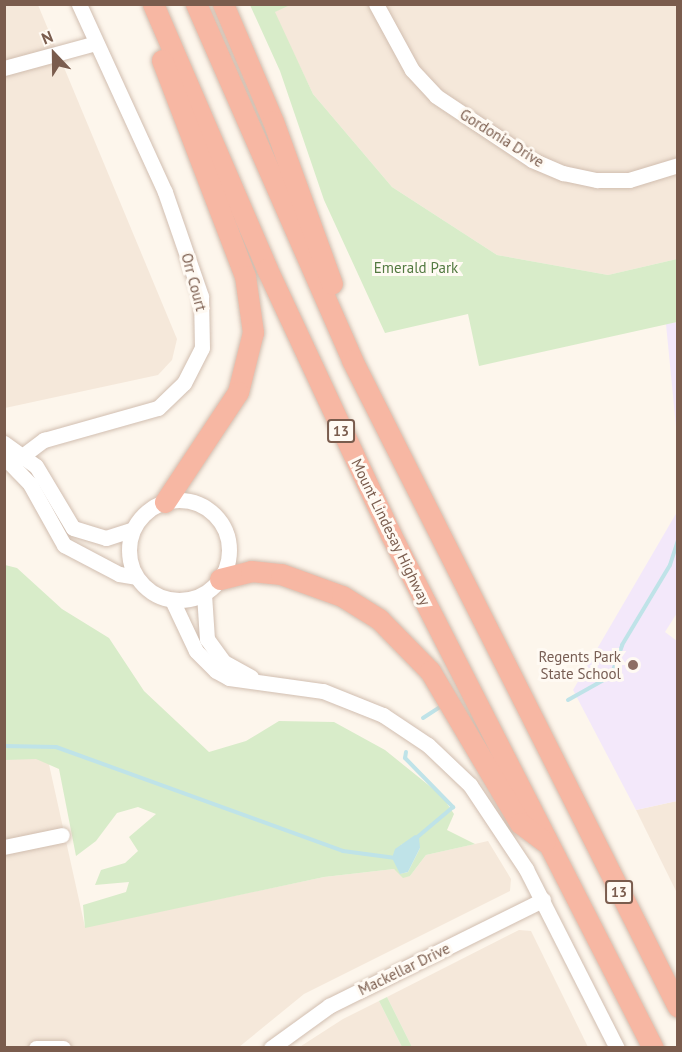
<!DOCTYPE html>
<style>
body{margin:0}
#map{position:relative;width:682px;height:1052px;overflow:hidden;background:#fdf6ec;font-family:"PT Sans",sans-serif}
div>[style]{position:absolute}
.residential>*{inset:0;background:#f5e8da}
.education>*{inset:0;background:#f3e8fa}
.green>*{inset:0;background:#d8ecc9}
.water>*{inset:0;background:#bfe3e8}
.stream>*{height:4px;margin:-2px;padding:0 2px;transform-origin:2px;border-radius:2px;background:#bfe3e8}
.roads{filter:drop-shadow(0 0 2px #d1beb0) drop-shadow(0 0 2px #d1beb0)}
.minor>*{height:15px;margin:-7.5px;padding:0 7.5px;transform-origin:7.5px;border-radius:7.5px;background:#fff}
.minor>.ring{margin:-7.5px;padding:0;box-sizing:content-box;background:none;border:15px solid #fff;border-radius:50%}
.highway>*{height:21px;margin:-10.5px;padding:0 10.5px;transform-origin:10.5px;border-radius:10.5px;background:#f7b7a3}
.dots>*{width:16px;height:16px;translate:-50% -50%;box-sizing:border-box;border:3px solid #fffaf3;border-radius:50%}
span{translate:-50% -50%;white-space:nowrap;text-align:center;line-height:1.15;-webkit-text-stroke:6px #fffaf3;paint-order:stroke}
.shield-label span{padding:2px 4px;background:#fffaf3;border:2px solid;border-radius:4px;-webkit-text-stroke-width:0}
.shield-label{font-size:14px;color:#7a5c4d;font-weight:700}
.street-label{font-size:15px;color:#7a5c4d}
.park-label{font-size:15px;color:#537a41}
.education-label{font-size:15px;color:#785e54}
.right{translate:-100% -50%;text-align:right}
.frame{position:absolute;inset:0;border:6px solid #7a5c4d;pointer-events:none}
.north{position:absolute;left:24px;top:24px;width:60px;height:60px;-webkit-text-stroke:4px #fffaf3;paint-order:stroke;rotate:338deg;font-size:16px;font-weight:700;line-height:24px;text-align:center;color:#7a5c4d}
.north::after{content:'';display:block;margin:auto;width:21px;height:27px;background:#7a5c4d;clip-path:polygon(50% 0,100% 100%,50% 72%,0 100%)}
</style>
<div id="map">
<div class="residential">
<div style="clip-path:polygon(290px 4px,677px 5px,677px 259px,608px 275px,497px 255px,392px 187px,313px 94px,274px 12px)"></div>
<div style="clip-path:polygon(4px 5px,38px 5px,177px 339px,172px 360px,158px 375px,5px 408px)"></div>
<div style="clip-path:polygon(4px 561px,85px 927px,324px 877px,394px 869px,410px 876px,426px 855px,488px 841px,511px 879px,510px 891px,304px 994px,239px 1047px,5px 1047px)"></div>
<div style="clip-path:polygon(677px 801px,678px 801px,677px 893px,636px 810px)"></div>
<div style="clip-path:polygon(519px 930px,531px 931px,588px 1047px,412px 1047px,387px 997px)"></div>
<div style="clip-path:polygon(379px 1001px,402px 1047px,298px 1048px,343px 1019px)"></div>
</div>
<div class="education">
<div style="clip-path:polygon(677px 322px,677px 437px,666px 324px)"></div>
<div style="clip-path:polygon(677px 512px,677px 613px,665px 632px,677px 641px,677px 801px,636px 810px,573px 690px)"></div>
</div>
<div class="green">
<div style="clip-path:polygon(250px 5px,290px 5px,275px 12px,313px 94px,392px 187px,497px 255px,608px 275px,677px 259px,677px 322px,479px 366px,468px 314px,385px 333px,324px 200px,280px 71px)"></div>
<div style="clip-path:polygon(evenodd,5px 565px,17px 568px,62px 609px,109px 638px,144px 691px,209px 752px,246px 741px,279px 721px,334px 722px,385px 750px,442px 796px,454px 814px,447px 830px,475px 844px,426px 855px,410px 876px,403px 878px,394px 869px,324px 877px,85px 928px,83px 905px,126px 892px,129px 882px,95px 885px,101px 870px,125px 863px,138px 851px,129px 837px,156px 814px,138px 807px,117px 813px,96px 841px,76px 856px,59px 769px,36px 759px,5px 760px,5px 565px,410px 841px,420px 848px,408px 872px,400px 874px,401px 845px,410px 841px)"></div>
<div style="clip-path:polygon(387px 997px,412px 1047px,402px 1047px,379px 1001px)"></div>
</div>
<div class="water">
<div style="clip-path:polygon(415px 835px,419px 837px,420px 848px,408px 872px,400px 874px,392px 858px,395px 849px)"></div>
</div>
<div class="stream">
<div style="left:568px;top:700px;width:49px;rotate:-29.2deg"></div>
<div style="left:611px;top:676px;width:33px;rotate:-70deg"></div>
<div style="left:622px;top:645px;width:93px;rotate:-59deg"></div>
<div style="left:670px;top:565px;width:25px;rotate:-72deg"></div>
<div style="left:423px;top:718px;width:20px;rotate:-33deg"></div>
<div style="left:4px;top:746px;width:52px;rotate:1.1deg"></div>
<div style="left:56px;top:747px;width:305px;rotate:19.9deg"></div>
<div style="left:343px;top:851px;width:53px;rotate:7.5deg"></div>
<div style="left:406px;top:752px;width:6px;rotate:99deg"></div>
<div style="left:405px;top:758px;width:69px;rotate:45.6deg"></div>
<div style="left:453px;top:807px;width:50px;rotate:139.9deg"></div>
</div>
<div class="roads">
<div class="minor">
<div style="left:376px;top:4px;width:75px;rotate:61.4deg"></div>
<div style="left:412px;top:70px;width:35px;rotate:47deg"></div>
<div style="left:436px;top:96px;width:115px;rotate:33.7deg"></div>
<div style="left:532px;top:160px;width:34px;rotate:23deg"></div>
<div style="left:563px;top:173px;width:35px;rotate:12deg"></div>
<div style="left:597px;top:180px;width:32px"></div>
<div style="left:629px;top:180px;width:51px;rotate:-17deg"></div>
<div style="left:4px;top:68px;width:95px;rotate:-15.2deg"></div>
<div style="left:4px;top:443px;width:39px;rotate:36deg"></div>
<div style="left:36px;top:466px;width:72px;rotate:59.2deg"></div>
<div style="left:73px;top:528px;width:34px;rotate:17deg"></div>
<div style="left:106px;top:538px;width:28px;rotate:-18deg"></div>
<div style="left:5px;top:458px;width:36px;rotate:46deg"></div>
<div style="left:30px;top:484px;width:70px;rotate:60.9deg"></div>
<div style="left:64px;top:545px;width:62px;rotate:27.8deg"></div>
<div style="left:119px;top:574px;width:17px;rotate:10deg"></div>
<div style="left:13px;top:463px;width:39px;rotate:-37deg"></div>
<div style="left:44px;top:440px;width:118px;rotate:-15.7deg"></div>
<div style="left:158px;top:408px;width:36px;rotate:-44deg"></div>
<div style="left:184px;top:383px;width:39px;rotate:-63deg"></div>
<div style="left:202px;top:348px;width:52px;rotate:-91.1deg"></div>
<div style="left:201px;top:296px;width:110px;rotate:-109.1deg"></div>
<div style="left:165px;top:192px;width:207px;rotate:-114.6deg"></div>
<div class="ring" style="left:129px;top:500px;width:85px;height:85px"></div>
<div style="left:204px;top:594px;width:45px;rotate:86.2deg"></div>
<div style="left:207px;top:639px;width:29px;rotate:54deg"></div>
<div style="left:224px;top:662px;width:31px;rotate:29deg"></div>
<div style="left:172px;top:600px;width:56px;rotate:64.8deg"></div>
<div style="left:196px;top:651px;width:28px;rotate:45deg"></div>
<div style="left:216px;top:671px;width:15px;rotate:28deg"></div>
<div style="left:229px;top:678px;width:95px;rotate:7.9deg"></div>
<div style="left:323px;top:691px;width:65px;rotate:21.8deg"></div>
<div style="left:383px;top:715px;width:54px;rotate:33.7deg"></div>
<div style="left:428px;top:745px;width:58px;rotate:43.6deg"></div>
<div style="left:470px;top:785px;width:101px;rotate:56.3deg"></div>
<div style="left:526px;top:869px;width:201px;rotate:63.1deg"></div>
<div style="left:4px;top:847px;width:59px;rotate:-11.7deg"></div>
<div style="left:36px;top:1048px;width:27px"></div>
<div style="left:271px;top:1048px;width:72px;rotate:-35.9deg"></div>
<div style="left:329px;top:1006px;width:239px;rotate:-26.4deg"></div>
</div>
<div class="highway">
<div style="left:153px;top:4px;width:288px;rotate:66.7deg"></div>
<div style="left:267px;top:269px;width:293px;rotate:65deg"></div>
<div style="left:391px;top:535px;width:576px;rotate:62.95deg"></div>
<div style="left:196px;top:4px;width:389px;rotate:66.3deg"></div>
<div style="left:352px;top:360px;width:724px;rotate:63.26deg"></div>
<div style="left:223px;top:4px;width:127px;rotate:66.9deg"></div>
<div style="left:273px;top:121px;width:173px;rotate:70.1deg"></div>
<div style="left:162px;top:60px;width:231px;rotate:69deg"></div>
<div style="left:245px;top:276px;width:57px;rotate:81.9deg"></div>
<div style="left:253px;top:332px;width:62px;rotate:104deg"></div>
<div style="left:238px;top:392px;width:132px;rotate:123.6deg"></div>
<div style="left:220px;top:579px;width:32px;rotate:-14deg"></div>
<div style="left:251px;top:571px;width:30px;rotate:6deg"></div>
<div style="left:281px;top:574px;width:65px;rotate:19.8deg"></div>
<div style="left:342px;top:596px;width:44px;rotate:31.9deg"></div>
<div style="left:379px;top:619px;width:73px;rotate:45.6deg"></div>
<div style="left:430px;top:671px;width:177px;rotate:59.4deg"></div>
<div style="left:520px;top:823px;width:31px;rotate:37deg"></div>
</div>
</div>
<div class="dots">
<div style="left:633px;top:665px;background:#8d6e63"></div>
</div>
<div class="shield-label">
<span style="left:341px;top:431px">13</span>
<span style="left:619px;top:892px">13</span>
</div>
<div class="street-label">
<span style="left:502px;top:138px;rotate:32deg">Gordonia Drive</span>
<span style="left:194px;top:282px;rotate:75deg">Orr Court</span>
<span style="left:391px;top:532px;rotate:64deg">Mount Lindesay Highway</span>
<span style="left:404px;top:969px;rotate:-26deg">Mackellar Drive</span>
</div>
<div class="park-label">
<span style="left:416px;top:268px">Emerald Park</span>
</div>
<div class="education-label">
<span class="right" style="left:621px;top:665px">Regents Park<br>State School</span>
</div>
<div class="frame"></div>
<div class="north">N</div>
</div>
